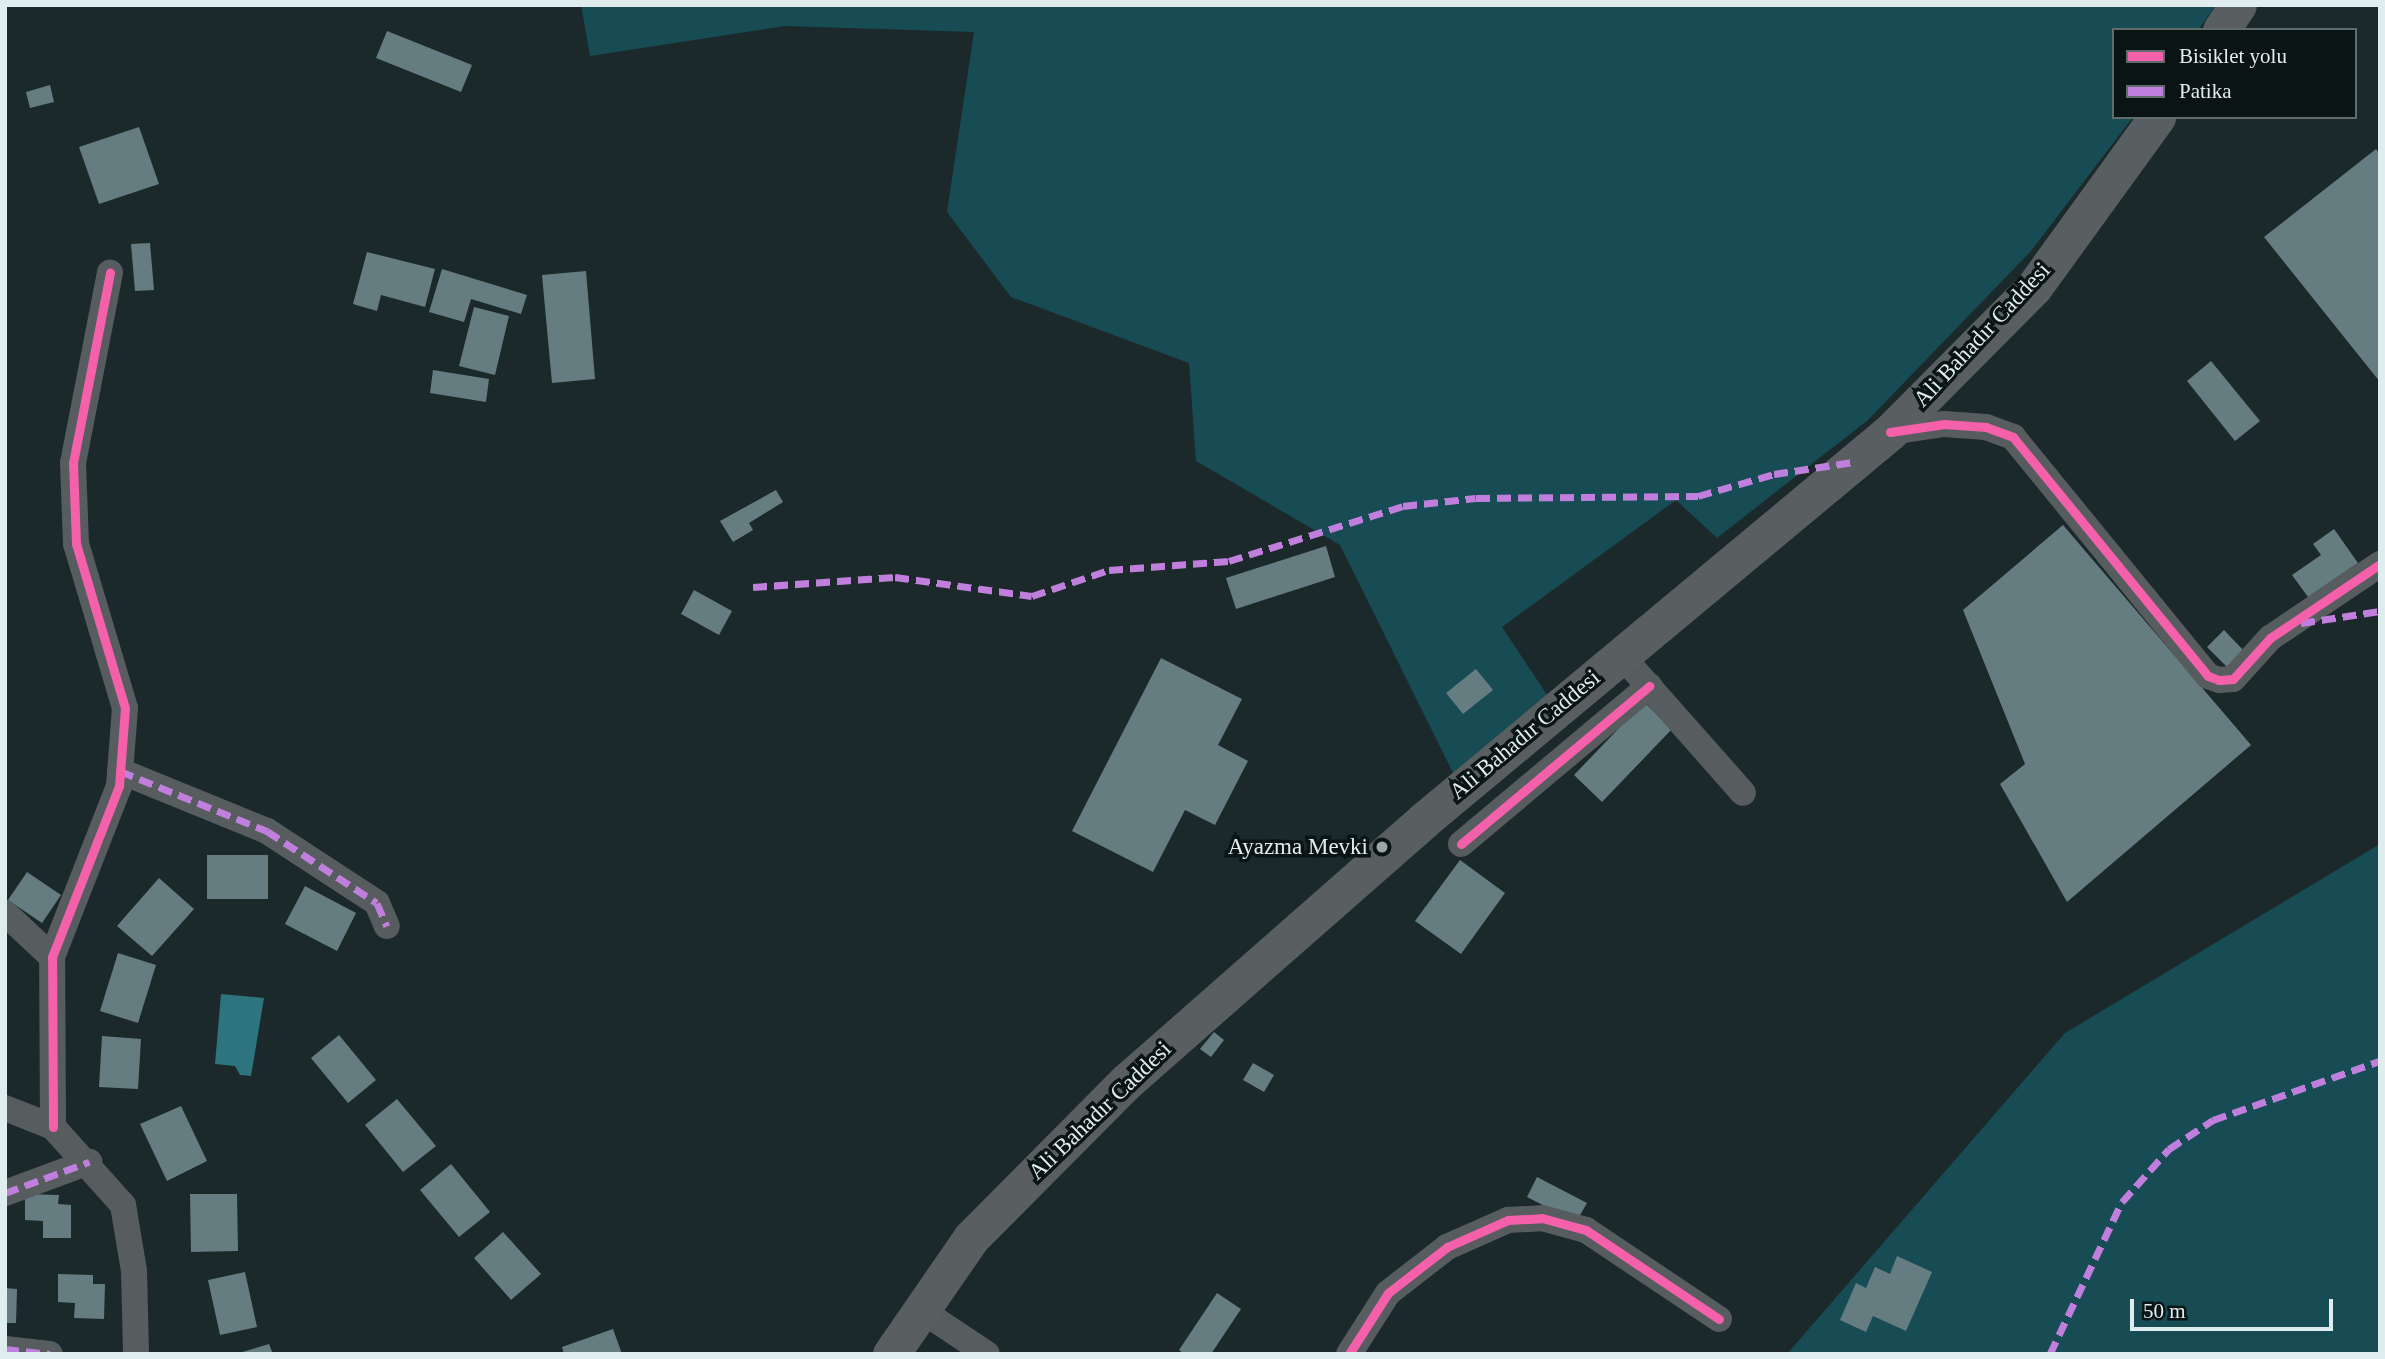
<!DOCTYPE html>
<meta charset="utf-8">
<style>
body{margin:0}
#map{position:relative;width:2385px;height:1359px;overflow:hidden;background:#1c292b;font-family:Georgia,serif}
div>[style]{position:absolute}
.green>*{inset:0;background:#174c54}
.water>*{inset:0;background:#2d747f}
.building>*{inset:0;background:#657d81}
.minor>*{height:26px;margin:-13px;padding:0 13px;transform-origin:13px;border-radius:13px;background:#575c5e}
.secondary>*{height:37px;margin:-18.5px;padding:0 18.5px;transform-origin:18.5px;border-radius:18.5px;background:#595f60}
.quiet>*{height:7px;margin-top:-3.5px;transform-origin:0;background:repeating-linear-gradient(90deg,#c07fdc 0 14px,transparent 0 21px)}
.cycleway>*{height:9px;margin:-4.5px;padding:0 4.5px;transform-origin:4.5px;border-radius:4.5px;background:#f560ab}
.dots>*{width:19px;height:19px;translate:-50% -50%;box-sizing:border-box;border:4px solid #0a1415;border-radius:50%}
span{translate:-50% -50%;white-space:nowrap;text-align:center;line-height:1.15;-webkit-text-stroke:7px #0a1415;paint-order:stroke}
.street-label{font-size:23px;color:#dfedef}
.poi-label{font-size:23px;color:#dfedef}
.right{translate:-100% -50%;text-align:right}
.frame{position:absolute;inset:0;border:7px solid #dfedef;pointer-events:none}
.legend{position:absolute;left:2112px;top:28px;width:245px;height:91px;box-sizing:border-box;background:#0a1415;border:2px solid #5f6b6c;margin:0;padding:9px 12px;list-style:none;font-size:21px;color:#dfedef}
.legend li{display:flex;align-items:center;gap:14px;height:35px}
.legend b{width:35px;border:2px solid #5f6b6c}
.scale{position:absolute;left:2130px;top:1299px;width:203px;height:32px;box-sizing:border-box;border:4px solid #dfedef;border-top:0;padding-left:9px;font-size:21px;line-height:24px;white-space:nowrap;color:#dfedef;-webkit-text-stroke:5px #0a1415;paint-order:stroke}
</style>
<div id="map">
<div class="green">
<div style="clip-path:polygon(581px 5px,2216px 5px,2198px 30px,2114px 30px,2114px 117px,2133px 117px,2031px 251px,1868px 420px,1717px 538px,1676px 500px,1502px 627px,1557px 710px,1457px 781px,1340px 545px,1196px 461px,1189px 363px,1011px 297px,947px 212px,974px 32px,785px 26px,590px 56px)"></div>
<div style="clip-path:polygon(2380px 844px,2380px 1354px,1787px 1354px,2065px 1033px)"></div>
</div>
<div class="water">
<div style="clip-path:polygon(221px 994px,264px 998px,251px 1076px,240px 1075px,235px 1066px,215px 1064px)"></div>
</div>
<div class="building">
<div style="clip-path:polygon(387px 31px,472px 65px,461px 92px,376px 58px)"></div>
<div style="clip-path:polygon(50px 85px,54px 102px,30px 108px,26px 92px)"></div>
<div style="clip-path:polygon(139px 127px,159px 184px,99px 204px,79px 147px)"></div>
<div style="clip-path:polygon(2376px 149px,2380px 154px,2380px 382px,2264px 237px)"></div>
<div style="clip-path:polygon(150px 243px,154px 290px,135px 291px,131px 244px)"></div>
<div style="clip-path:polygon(367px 252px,435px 269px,425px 307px,381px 295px,377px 311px,353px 304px)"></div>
<div style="clip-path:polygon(442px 269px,527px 295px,521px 314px,471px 299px,464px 322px,429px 312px)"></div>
<div style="clip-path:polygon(586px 271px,595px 379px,552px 383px,542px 275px)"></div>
<div style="clip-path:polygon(474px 307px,509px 316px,495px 375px,459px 366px)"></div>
<div style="clip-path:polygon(2211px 361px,2260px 421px,2235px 441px,2187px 381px)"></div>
<div style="clip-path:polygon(433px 370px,489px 379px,486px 402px,430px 393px)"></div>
<div style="clip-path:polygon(776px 490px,783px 502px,749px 523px,753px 530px,733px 542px,720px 521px)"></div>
<div style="clip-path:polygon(2063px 525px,2251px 745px,2067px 902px,2000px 784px,2025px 764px,1963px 610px)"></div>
<div style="clip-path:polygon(2334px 529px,2358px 563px,2308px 597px,2292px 575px,2321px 555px,2313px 544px)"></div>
<div style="clip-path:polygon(1326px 546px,1335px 577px,1236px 609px,1226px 578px)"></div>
<div style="clip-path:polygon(694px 590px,732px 611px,719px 635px,681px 614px)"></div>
<div style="clip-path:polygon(2224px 630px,2245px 652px,2228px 668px,2207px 647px)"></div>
<div style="clip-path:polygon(1161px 658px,1242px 699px,1218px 745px,1248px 761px,1215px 825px,1185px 810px,1153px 872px,1072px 831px)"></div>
<div style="clip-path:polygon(1476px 669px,1493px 690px,1463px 714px,1446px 693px)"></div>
<div style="clip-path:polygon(1644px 702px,1672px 729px,1602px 802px,1574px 775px)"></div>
<div style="clip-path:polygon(207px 855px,268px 855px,268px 899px,207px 899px)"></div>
<div style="clip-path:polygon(1460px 860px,1505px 893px,1461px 954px,1415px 921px)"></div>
<div style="clip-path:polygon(27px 872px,61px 895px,42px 923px,8px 900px)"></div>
<div style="clip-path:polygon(159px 878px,194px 909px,152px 956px,117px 926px)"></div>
<div style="clip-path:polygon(305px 886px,356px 913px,337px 951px,285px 924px)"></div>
<div style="clip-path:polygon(118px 953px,156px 965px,138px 1023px,100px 1011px)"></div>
<div style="clip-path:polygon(1214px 1032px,1224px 1040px,1211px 1057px,1200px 1049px)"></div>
<div style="clip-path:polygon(339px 1035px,376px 1080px,348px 1103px,311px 1058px)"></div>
<div style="clip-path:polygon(102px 1036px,141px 1039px,138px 1089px,99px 1087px)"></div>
<div style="clip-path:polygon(1253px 1063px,1274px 1075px,1264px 1092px,1243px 1080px)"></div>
<div style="clip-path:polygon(397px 1099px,436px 1146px,403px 1172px,365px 1125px)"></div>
<div style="clip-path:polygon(181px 1106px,207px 1161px,167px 1181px,140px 1124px)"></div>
<div style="clip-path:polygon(451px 1164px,490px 1212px,459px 1237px,420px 1190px)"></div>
<div style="clip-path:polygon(1537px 1177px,1587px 1203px,1576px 1222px,1527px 1197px)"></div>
<div style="clip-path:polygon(25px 1194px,59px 1195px,58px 1204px,71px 1205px,71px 1238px,43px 1238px,43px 1221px,25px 1220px)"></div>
<div style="clip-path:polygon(190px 1194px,237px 1194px,238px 1251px,191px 1252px)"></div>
<div style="clip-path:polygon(503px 1232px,541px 1274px,511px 1300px,474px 1258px)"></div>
<div style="clip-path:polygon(1897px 1256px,1932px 1272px,1906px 1331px,1873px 1316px,1866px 1332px,1840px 1320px,1856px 1283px,1866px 1288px,1875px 1267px,1890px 1274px)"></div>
<div style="clip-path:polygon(245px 1272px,257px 1327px,220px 1335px,208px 1280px)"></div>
<div style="clip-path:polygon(58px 1274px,93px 1275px,93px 1284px,105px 1284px,104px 1319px,74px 1318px,75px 1303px,58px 1302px)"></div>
<div style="clip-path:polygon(5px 1288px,17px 1289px,16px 1323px,5px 1323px)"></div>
<div style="clip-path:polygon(1217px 1293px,1241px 1309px,1211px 1354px,1184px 1354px,1179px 1350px)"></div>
<div style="clip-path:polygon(613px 1329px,622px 1354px,564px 1354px,562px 1347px)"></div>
<div style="clip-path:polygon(269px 1344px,273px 1354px,239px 1354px,239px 1353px)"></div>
</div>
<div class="minor">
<div style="left:1890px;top:432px;width:55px;rotate:-8.4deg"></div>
<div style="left:1944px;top:424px;width:42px;rotate:4.1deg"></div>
<div style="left:1986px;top:427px;width:29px;rotate:20deg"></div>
<div style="left:2013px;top:437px;width:308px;rotate:50.8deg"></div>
<div style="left:2208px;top:676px;width:12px;rotate:20deg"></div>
<div style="left:2219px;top:680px;width:14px;rotate:-4deg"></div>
<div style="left:2233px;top:679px;width:55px;rotate:-47.9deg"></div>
<div style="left:2270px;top:638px;width:133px;rotate:-33.9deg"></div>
<div style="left:1621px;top:655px;width:184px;rotate:48.5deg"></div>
<div style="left:120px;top:771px;width:159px;rotate:22.2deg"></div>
<div style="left:267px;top:831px;width:131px;rotate:33.2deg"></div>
<div style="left:377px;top:903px;width:25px;rotate:67deg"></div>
<div style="left:1461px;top:844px;width:246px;rotate:-40deg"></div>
<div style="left:5px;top:913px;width:64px;rotate:43.1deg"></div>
<div style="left:5px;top:1108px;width:52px;rotate:21.6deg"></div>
<div style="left:53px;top:1127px;width:105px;rotate:48.1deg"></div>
<div style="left:123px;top:1205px;width:67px;rotate:80.5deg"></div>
<div style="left:134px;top:1271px;width:83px;rotate:88.6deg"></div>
<div style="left:53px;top:1127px;width:170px;rotate:-90.3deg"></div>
<div style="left:52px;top:957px;width:184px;rotate:-68.6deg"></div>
<div style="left:119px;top:786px;width:78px;rotate:-85.6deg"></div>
<div style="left:125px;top:708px;width:171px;rotate:-106.6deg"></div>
<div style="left:76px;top:544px;width:81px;rotate:-92.1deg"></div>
<div style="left:73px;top:463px;width:194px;rotate:-79deg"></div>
<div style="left:5px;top:1193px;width:90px;rotate:-20.3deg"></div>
<div style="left:921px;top:1310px;width:79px;rotate:33.7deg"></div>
<div style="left:5px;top:1349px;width:45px;rotate:6.3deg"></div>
<div style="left:1349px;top:1354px;width:72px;rotate:-57.4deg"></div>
<div style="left:1388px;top:1293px;width:75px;rotate:-37.9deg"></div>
<div style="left:1447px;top:1247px;width:67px;rotate:-23.9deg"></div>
<div style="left:1508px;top:1220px;width:34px;rotate:-3deg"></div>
<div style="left:1542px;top:1218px;width:46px;rotate:15.3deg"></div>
<div style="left:1586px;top:1230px;width:160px;rotate:33.8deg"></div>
</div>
<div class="secondary">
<div style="left:2221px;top:30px;width:30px;rotate:-56deg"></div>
<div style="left:891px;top:1354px;width:141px;rotate:-55.4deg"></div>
<div style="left:971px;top:1238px;width:220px;rotate:-45.2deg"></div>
<div style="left:1126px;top:1082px;width:397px;rotate:-41.3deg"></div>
<div style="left:1424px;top:820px;width:606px;rotate:-39.78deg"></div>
<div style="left:1890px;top:432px;width:204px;rotate:-45.2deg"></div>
<div style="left:2034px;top:287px;width:210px;rotate:-54.1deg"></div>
</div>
<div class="quiet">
<div style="left:753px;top:587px;width:142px;rotate:-4deg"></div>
<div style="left:895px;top:577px;width:138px;rotate:7.9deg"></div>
<div style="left:1032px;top:596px;width:81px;rotate:-18.7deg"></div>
<div style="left:1109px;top:570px;width:120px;rotate:-4.3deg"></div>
<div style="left:1229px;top:561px;width:182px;rotate:-17.5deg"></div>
<div style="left:1403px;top:506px;width:73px;rotate:-6.3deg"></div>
<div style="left:1476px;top:498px;width:222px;rotate:-0.5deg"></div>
<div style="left:1698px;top:496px;width:79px;rotate:-16.1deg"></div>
<div style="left:1774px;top:474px;width:80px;rotate:-8.6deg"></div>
<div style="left:2301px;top:623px;width:80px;rotate:-8.6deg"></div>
<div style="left:120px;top:771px;width:159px;rotate:22.2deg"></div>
<div style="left:267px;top:831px;width:131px;rotate:33.2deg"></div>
<div style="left:377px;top:903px;width:25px;rotate:67deg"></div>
<div style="left:5px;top:1193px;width:90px;rotate:-20.3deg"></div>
<div style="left:5px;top:1349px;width:45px;rotate:6.3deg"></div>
<div style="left:2050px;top:1354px;width:168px;rotate:-64.7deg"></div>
<div style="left:2122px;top:1202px;width:71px;rotate:-48.4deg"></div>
<div style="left:2169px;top:1149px;width:53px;rotate:-33.4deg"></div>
<div style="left:2213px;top:1120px;width:177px;rotate:-19.5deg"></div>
</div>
<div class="cycleway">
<div style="left:1890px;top:432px;width:55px;rotate:-8.4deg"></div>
<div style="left:1944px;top:424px;width:42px;rotate:4.1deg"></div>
<div style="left:1986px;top:427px;width:29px;rotate:20deg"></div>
<div style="left:2013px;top:437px;width:308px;rotate:50.8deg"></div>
<div style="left:2208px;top:676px;width:12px;rotate:20deg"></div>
<div style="left:2219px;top:680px;width:14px;rotate:-4deg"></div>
<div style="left:2233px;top:679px;width:55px;rotate:-47.9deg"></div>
<div style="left:2270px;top:638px;width:133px;rotate:-33.9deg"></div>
<div style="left:1461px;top:844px;width:246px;rotate:-40deg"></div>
<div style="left:53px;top:1127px;width:170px;rotate:-90.3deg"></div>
<div style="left:52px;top:957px;width:184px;rotate:-68.6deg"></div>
<div style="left:119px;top:786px;width:78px;rotate:-85.6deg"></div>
<div style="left:125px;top:708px;width:171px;rotate:-106.6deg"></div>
<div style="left:76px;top:544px;width:81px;rotate:-92.1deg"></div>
<div style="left:73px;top:463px;width:194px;rotate:-79deg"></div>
<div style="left:1349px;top:1354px;width:72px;rotate:-57.4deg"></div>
<div style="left:1388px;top:1293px;width:75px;rotate:-37.9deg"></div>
<div style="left:1447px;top:1247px;width:67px;rotate:-23.9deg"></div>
<div style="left:1508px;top:1220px;width:34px;rotate:-3deg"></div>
<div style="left:1542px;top:1218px;width:46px;rotate:15.3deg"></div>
<div style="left:1586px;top:1230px;width:160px;rotate:33.8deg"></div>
</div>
<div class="dots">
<div style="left:1382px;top:847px;background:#9ba8aa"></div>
</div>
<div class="street-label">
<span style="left:1982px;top:335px;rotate:-47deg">Ali Bahadır Caddesi</span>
<span style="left:1525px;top:735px;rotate:-40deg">Ali Bahadır Caddesi</span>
<span style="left:1100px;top:1111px;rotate:-44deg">Ali Bahadır Caddesi</span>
</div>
<div class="poi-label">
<span class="right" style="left:1368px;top:847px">Ayazma Mevki</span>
</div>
<div class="frame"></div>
<ul class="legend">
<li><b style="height:9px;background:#f560ab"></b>Bisiklet yolu</li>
<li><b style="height:9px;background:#c07fdc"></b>Patika</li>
</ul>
<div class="scale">50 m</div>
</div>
